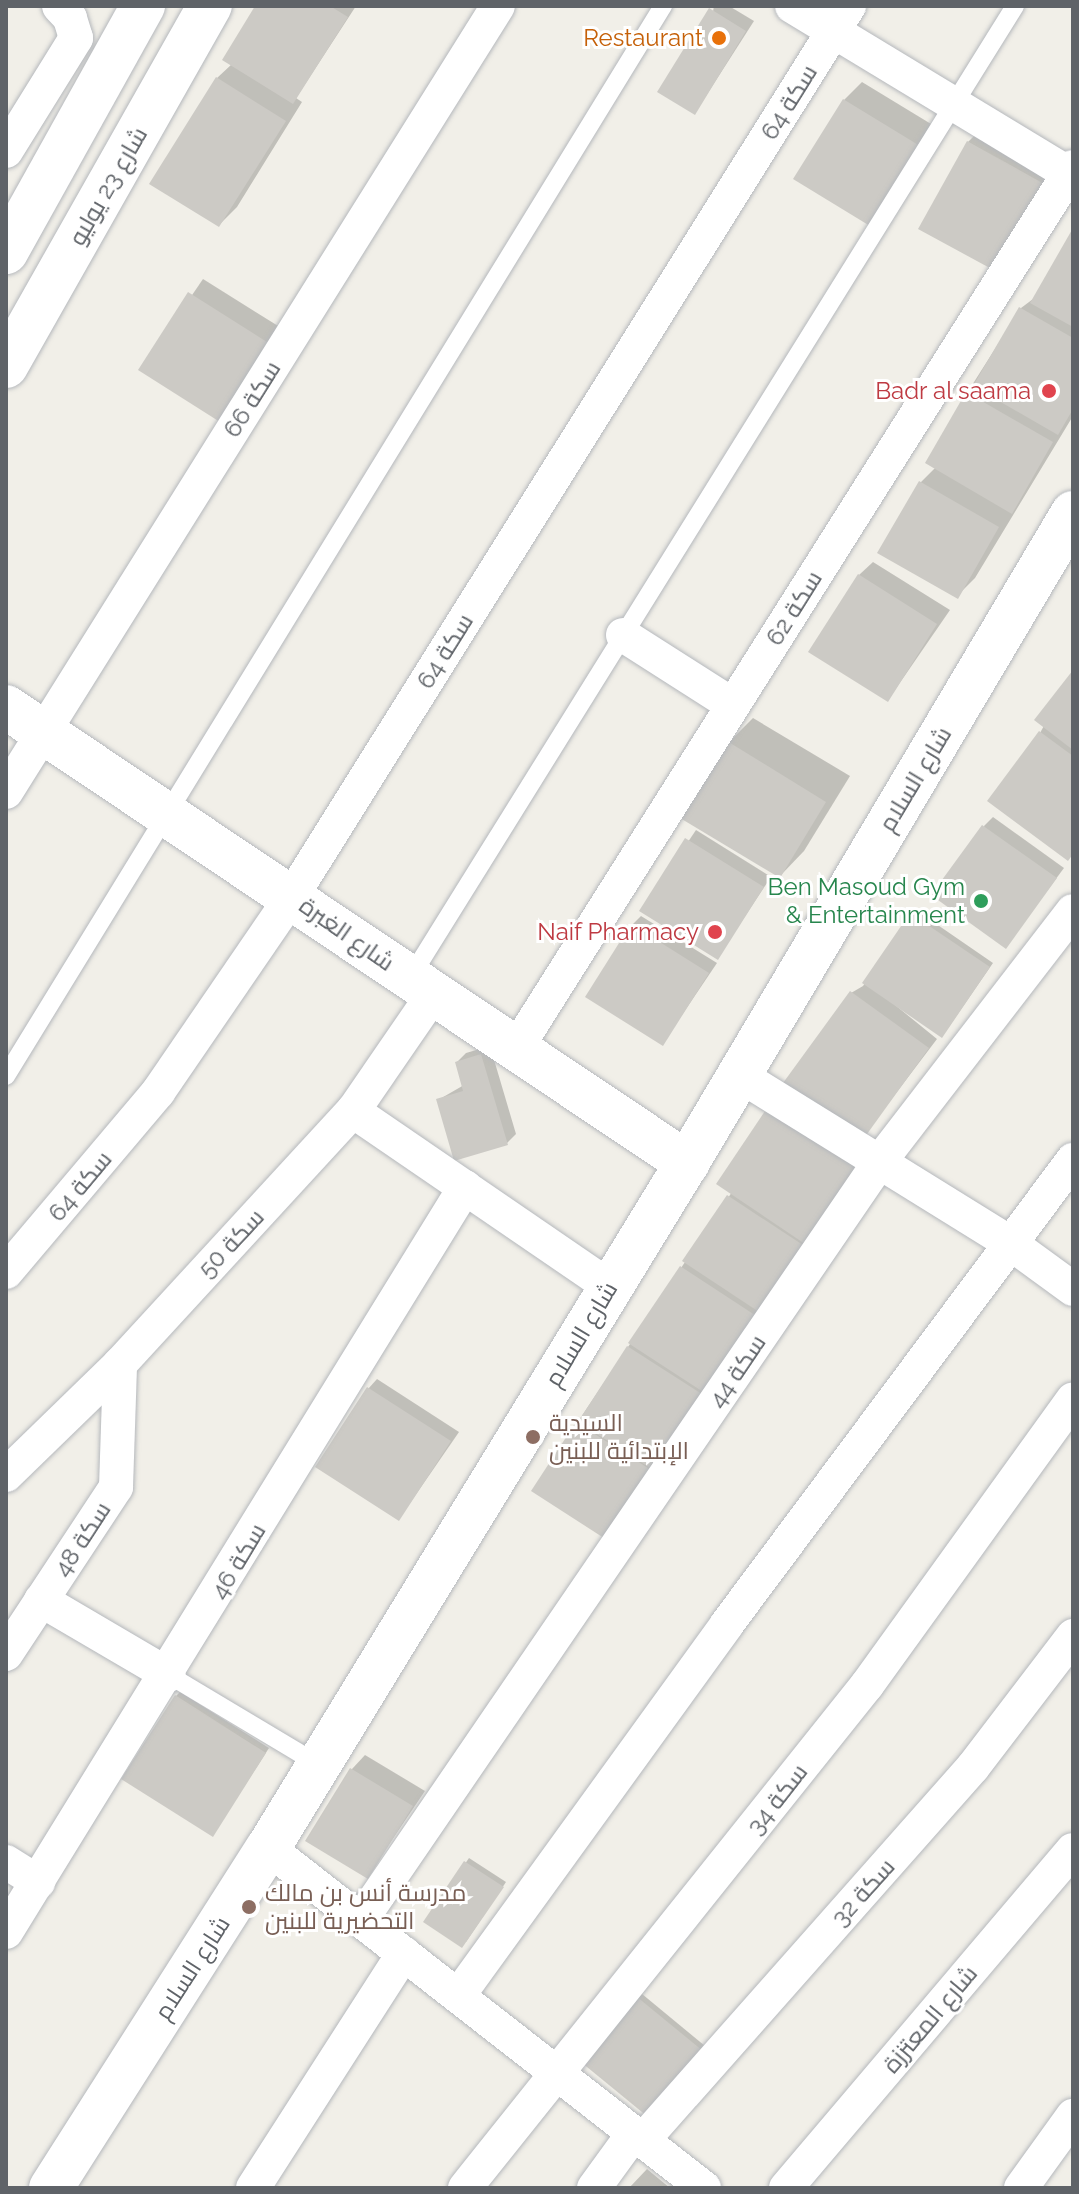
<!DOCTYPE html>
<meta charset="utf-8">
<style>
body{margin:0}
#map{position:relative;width:1079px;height:2194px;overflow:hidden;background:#f1efe8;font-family:Raleway,Cairo,sans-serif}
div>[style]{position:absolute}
.shadow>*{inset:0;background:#0003}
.building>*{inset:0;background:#cccac5}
.roads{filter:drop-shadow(0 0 2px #b5b8bc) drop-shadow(0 0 2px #b5b8bc)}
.lane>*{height:18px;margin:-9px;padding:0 9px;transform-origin:9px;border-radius:9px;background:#fff}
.street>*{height:34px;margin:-17px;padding:0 17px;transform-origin:17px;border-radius:17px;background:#fff}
.secondary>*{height:44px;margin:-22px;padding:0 22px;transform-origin:22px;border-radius:22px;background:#fff}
.dots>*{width:22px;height:22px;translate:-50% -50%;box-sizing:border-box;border:4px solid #fff;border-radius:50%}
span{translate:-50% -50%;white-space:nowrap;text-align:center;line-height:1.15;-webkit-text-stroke:6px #fff;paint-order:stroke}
.food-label{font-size:24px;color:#c56008}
.right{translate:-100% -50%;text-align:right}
.street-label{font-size:24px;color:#5f6368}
.health-label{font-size:24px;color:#be3a42}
.leisure-label{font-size:24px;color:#27864d}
.education-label{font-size:24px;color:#785e54}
.left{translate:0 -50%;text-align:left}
.frame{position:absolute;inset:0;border:8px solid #5f6368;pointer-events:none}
</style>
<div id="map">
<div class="shadow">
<div style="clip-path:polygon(257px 6px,356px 6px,296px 98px,302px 102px,237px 207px,219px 225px,217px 78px,232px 64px)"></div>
<div style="clip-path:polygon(714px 6px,729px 6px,754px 21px,695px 113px)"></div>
<div style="clip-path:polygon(862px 82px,936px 127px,888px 206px,844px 100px)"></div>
<div style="clip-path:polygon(982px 128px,1060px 171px,1012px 257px,968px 142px)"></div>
<div style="clip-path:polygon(1073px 232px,1073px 416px,975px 578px,957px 596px,880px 552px,921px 482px,936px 467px,967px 393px,1021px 308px,1037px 296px)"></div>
<div style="clip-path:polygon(203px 279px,283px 329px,220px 420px,141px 370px)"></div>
<div style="clip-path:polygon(873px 562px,950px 610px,888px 700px,859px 575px)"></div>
<div style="clip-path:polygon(1073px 673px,1073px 853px,1040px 733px)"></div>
<div style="clip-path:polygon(753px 718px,850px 776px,804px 851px,780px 876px,729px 742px)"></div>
<div style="clip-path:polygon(993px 817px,1064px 868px,1006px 946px,984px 826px)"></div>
<div style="clip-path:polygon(696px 830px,771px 877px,718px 957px,642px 910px)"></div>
<div style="clip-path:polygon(916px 910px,993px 963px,946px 1031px,884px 996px,937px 1039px,862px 1138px,851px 993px,863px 986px)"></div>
<div style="clip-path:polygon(641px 916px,717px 963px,663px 1043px,632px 925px)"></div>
<div style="clip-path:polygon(490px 1046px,516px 1134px,507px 1143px,438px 1100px,464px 1085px,457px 1062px,466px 1053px)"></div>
<div style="clip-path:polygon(769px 1110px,862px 1165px,631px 1512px,577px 1423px,732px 1192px)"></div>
<div style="clip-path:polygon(377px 1379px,459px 1432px,399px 1519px,368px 1389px)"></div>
<div style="clip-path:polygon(180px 1692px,269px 1748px,216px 1830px,176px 1696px)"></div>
<div style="clip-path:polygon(365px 1755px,425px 1791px,367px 1877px,352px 1769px)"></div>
<div style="clip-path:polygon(469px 1858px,506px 1882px,466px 1942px,426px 1921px)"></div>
<div style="clip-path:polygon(636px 1989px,705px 2046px,648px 2115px)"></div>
<div style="clip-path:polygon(647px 2169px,670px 2188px,629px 2188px)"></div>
</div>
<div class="building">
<div style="clip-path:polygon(255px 6px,330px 6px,348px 17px,293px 104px,222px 60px)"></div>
<div style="clip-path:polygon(709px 8px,746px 31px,695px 115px,657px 92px)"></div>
<div style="clip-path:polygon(216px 77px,286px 121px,219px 227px,149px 184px)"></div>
<div style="clip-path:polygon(843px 99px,920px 146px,870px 226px,793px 179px)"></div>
<div style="clip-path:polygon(967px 141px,1048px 186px,999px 273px,918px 229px)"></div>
<div style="clip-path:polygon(1073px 228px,1073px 327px,1030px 303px)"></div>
<div style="clip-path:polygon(188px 292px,270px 344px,220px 422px,138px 370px)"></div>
<div style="clip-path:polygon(1019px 307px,1073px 338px,1073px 409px,1058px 435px,973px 386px)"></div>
<div style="clip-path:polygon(966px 392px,1053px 442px,1012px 514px,925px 463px)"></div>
<div style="clip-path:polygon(919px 481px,999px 527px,958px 599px,877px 553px)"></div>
<div style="clip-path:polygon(858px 574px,937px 624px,888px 702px,808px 652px)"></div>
<div style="clip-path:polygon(1073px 670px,1073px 750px,1034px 720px)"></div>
<div style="clip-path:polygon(1039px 731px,1073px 756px,1073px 854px,1068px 861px,987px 801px)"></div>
<div style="clip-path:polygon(727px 741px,826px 802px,780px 878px,680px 818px)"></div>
<div style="clip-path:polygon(982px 825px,1057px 878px,1006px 949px,931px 895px)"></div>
<div style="clip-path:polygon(685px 838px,764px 887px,718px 960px,639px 911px)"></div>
<div style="clip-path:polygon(910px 913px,990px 967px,942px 1038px,862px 983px)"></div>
<div style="clip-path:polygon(631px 924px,709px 973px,663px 1046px,585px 997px)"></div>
<div style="clip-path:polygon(850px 991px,929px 1048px,862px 1141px,783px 1083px)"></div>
<div style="clip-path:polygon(481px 1054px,508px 1145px,454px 1161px,436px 1099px,463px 1091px,455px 1062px)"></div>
<div style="clip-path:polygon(767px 1108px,859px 1170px,808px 1246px,716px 1184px)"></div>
<div style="clip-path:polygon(727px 1195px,812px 1251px,768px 1318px,682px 1261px)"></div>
<div style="clip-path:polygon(680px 1266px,764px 1321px,714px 1399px,628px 1343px)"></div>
<div style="clip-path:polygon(627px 1346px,705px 1396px,655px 1471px,578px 1422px)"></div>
<div style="clip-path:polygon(367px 1387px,451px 1441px,399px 1521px,315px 1467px)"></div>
<div style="clip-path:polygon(576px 1422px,651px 1470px,607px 1540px,531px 1491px)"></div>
<div style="clip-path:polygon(175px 1695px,266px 1753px,213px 1837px,121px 1779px)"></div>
<div style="clip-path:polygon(350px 1768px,413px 1806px,368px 1879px,305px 1841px)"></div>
<div style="clip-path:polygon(464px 1861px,504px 1887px,462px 1948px,423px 1922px)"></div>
<div style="clip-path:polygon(631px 1992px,703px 2051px,648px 2117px,576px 2058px)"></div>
</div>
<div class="roads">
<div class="lane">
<div style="left:410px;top:978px;width:1145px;rotate:-58.1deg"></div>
<div style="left:6px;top:1076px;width:1256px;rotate:-58.45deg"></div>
<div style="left:169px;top:1675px;width:174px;rotate:30.9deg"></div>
</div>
<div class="street">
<div style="left:792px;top:6px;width:328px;rotate:31.2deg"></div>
<div style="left:6px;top:151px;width:133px;rotate:-58.2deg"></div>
<div style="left:76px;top:38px;width:21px;rotate:-107deg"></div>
<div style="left:70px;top:18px;width:16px;rotate:-133deg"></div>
<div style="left:623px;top:635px;width:130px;rotate:32.5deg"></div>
<div style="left:6px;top:792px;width:927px;rotate:-57.96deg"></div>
<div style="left:516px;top:1049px;width:1043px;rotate:-57.73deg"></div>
<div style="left:739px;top:1075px;width:319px;rotate:31.8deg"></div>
<div style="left:1010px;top:1243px;width:78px;rotate:36.1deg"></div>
<div style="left:353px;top:1111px;width:311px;rotate:34.4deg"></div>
<div style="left:6px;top:1272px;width:236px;rotate:-49.8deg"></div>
<div style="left:158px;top:1092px;width:237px;rotate:-55.6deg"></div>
<div style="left:292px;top:896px;width:1050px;rotate:-57.96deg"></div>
<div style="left:6px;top:1475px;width:159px;rotate:-44.2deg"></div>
<div style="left:120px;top:1364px;width:344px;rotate:-47.4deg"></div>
<div style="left:353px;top:1111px;width:143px;rotate:-55.5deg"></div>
<div style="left:41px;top:1600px;width:148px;rotate:30.4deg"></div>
<div style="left:6px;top:1654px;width:200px;rotate:-56.6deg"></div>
<div style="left:116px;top:1487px;width:123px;rotate:-88.1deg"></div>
<div style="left:268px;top:1848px;width:553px;rotate:37.95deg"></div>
<div style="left:6px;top:1862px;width:38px;rotate:32deg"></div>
<div style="left:361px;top:1920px;width:916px;rotate:-55.63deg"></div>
<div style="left:878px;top:1164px;width:319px;rotate:-52.4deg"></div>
<div style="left:6px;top:1932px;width:875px;rotate:-58.36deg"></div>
<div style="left:458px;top:1996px;width:459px;rotate:-54.1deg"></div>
<div style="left:727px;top:1624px;width:579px;rotate:-53.29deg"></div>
<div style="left:643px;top:2140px;width:498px;rotate:-48.5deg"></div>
<div style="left:973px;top:1767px;width:165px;rotate:-52.6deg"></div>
<div style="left:253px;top:2188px;width:279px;rotate:-57.3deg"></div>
<div style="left:465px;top:2188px;width:644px;rotate:-51.37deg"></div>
<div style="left:867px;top:1685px;width:352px;rotate:-54.2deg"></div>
<div style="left:594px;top:2188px;width:68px;rotate:-54deg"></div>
<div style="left:786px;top:2188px;width:443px;rotate:-49.7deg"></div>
<div style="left:1021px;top:2188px;width:89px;rotate:-54.2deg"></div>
</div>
<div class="secondary">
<div style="left:6px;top:252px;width:282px;rotate:-60.9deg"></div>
<div style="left:6px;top:366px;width:414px;rotate:-60.5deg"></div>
<div style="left:6px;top:707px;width:820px;rotate:33.81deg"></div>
<div style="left:51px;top:2188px;width:403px;rotate:-57.5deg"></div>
<div style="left:268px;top:1848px;width:803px;rotate:-58.55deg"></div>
<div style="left:687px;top:1163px;width:756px;rotate:-59.3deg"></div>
</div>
</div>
<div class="dots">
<div style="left:719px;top:38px;background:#e8710a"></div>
<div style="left:1049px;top:391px;background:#e0444e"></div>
<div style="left:981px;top:901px;background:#2e9e5b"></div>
<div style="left:715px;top:932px;background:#e0444e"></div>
<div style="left:533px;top:1437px;background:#8d6e63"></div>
<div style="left:249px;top:1907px;background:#8d6e63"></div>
</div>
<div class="food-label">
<span class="right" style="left:703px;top:38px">Restaurant</span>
</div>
<div class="street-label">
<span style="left:789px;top:102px;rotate:-58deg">سكة 64</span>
<span style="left:108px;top:186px;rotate:-60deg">شارع 23 يوليو</span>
<span style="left:252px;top:399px;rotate:-58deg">سكة 66</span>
<span style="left:794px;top:608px;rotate:-58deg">سكة 62</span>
<span style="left:445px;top:651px;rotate:-58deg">سكة 64</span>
<span style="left:915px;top:779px;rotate:-59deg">شارع السلام</span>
<span style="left:347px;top:934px;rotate:35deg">شارع الغبرة</span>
<span style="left:80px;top:1186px;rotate:-50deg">سكة 64</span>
<span style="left:231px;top:1243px;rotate:-47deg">سكة 50</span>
<span style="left:581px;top:1334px;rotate:-59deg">شارع السلام</span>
<span style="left:737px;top:1371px;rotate:-56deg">سكة 44</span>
<span style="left:82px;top:1539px;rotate:-57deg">سكة 48</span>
<span style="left:238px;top:1561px;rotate:-59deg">سكة 46</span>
<span style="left:777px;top:1799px;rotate:-52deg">سكة 34</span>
<span style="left:863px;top:1892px;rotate:-48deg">سكة 32</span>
<span style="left:192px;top:1968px;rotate:-57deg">شارع السلام</span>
<span style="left:930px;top:2019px;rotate:-50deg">شارع المعتززة</span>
</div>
<div class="health-label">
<span class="right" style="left:1031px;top:391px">Badr al saama</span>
<span class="right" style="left:699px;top:932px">Naif Pharmacy</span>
</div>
<div class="leisure-label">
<span class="right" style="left:965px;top:901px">Ben Masoud Gym<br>&amp; Entertainment</span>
</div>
<div class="education-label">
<span class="left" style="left:549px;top:1437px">السيدية<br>الإبتدائية للبنين</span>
<span class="left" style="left:265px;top:1907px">مدرسة أنس بن مالك<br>التحضيرية للبنين</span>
</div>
<div class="frame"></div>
</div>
